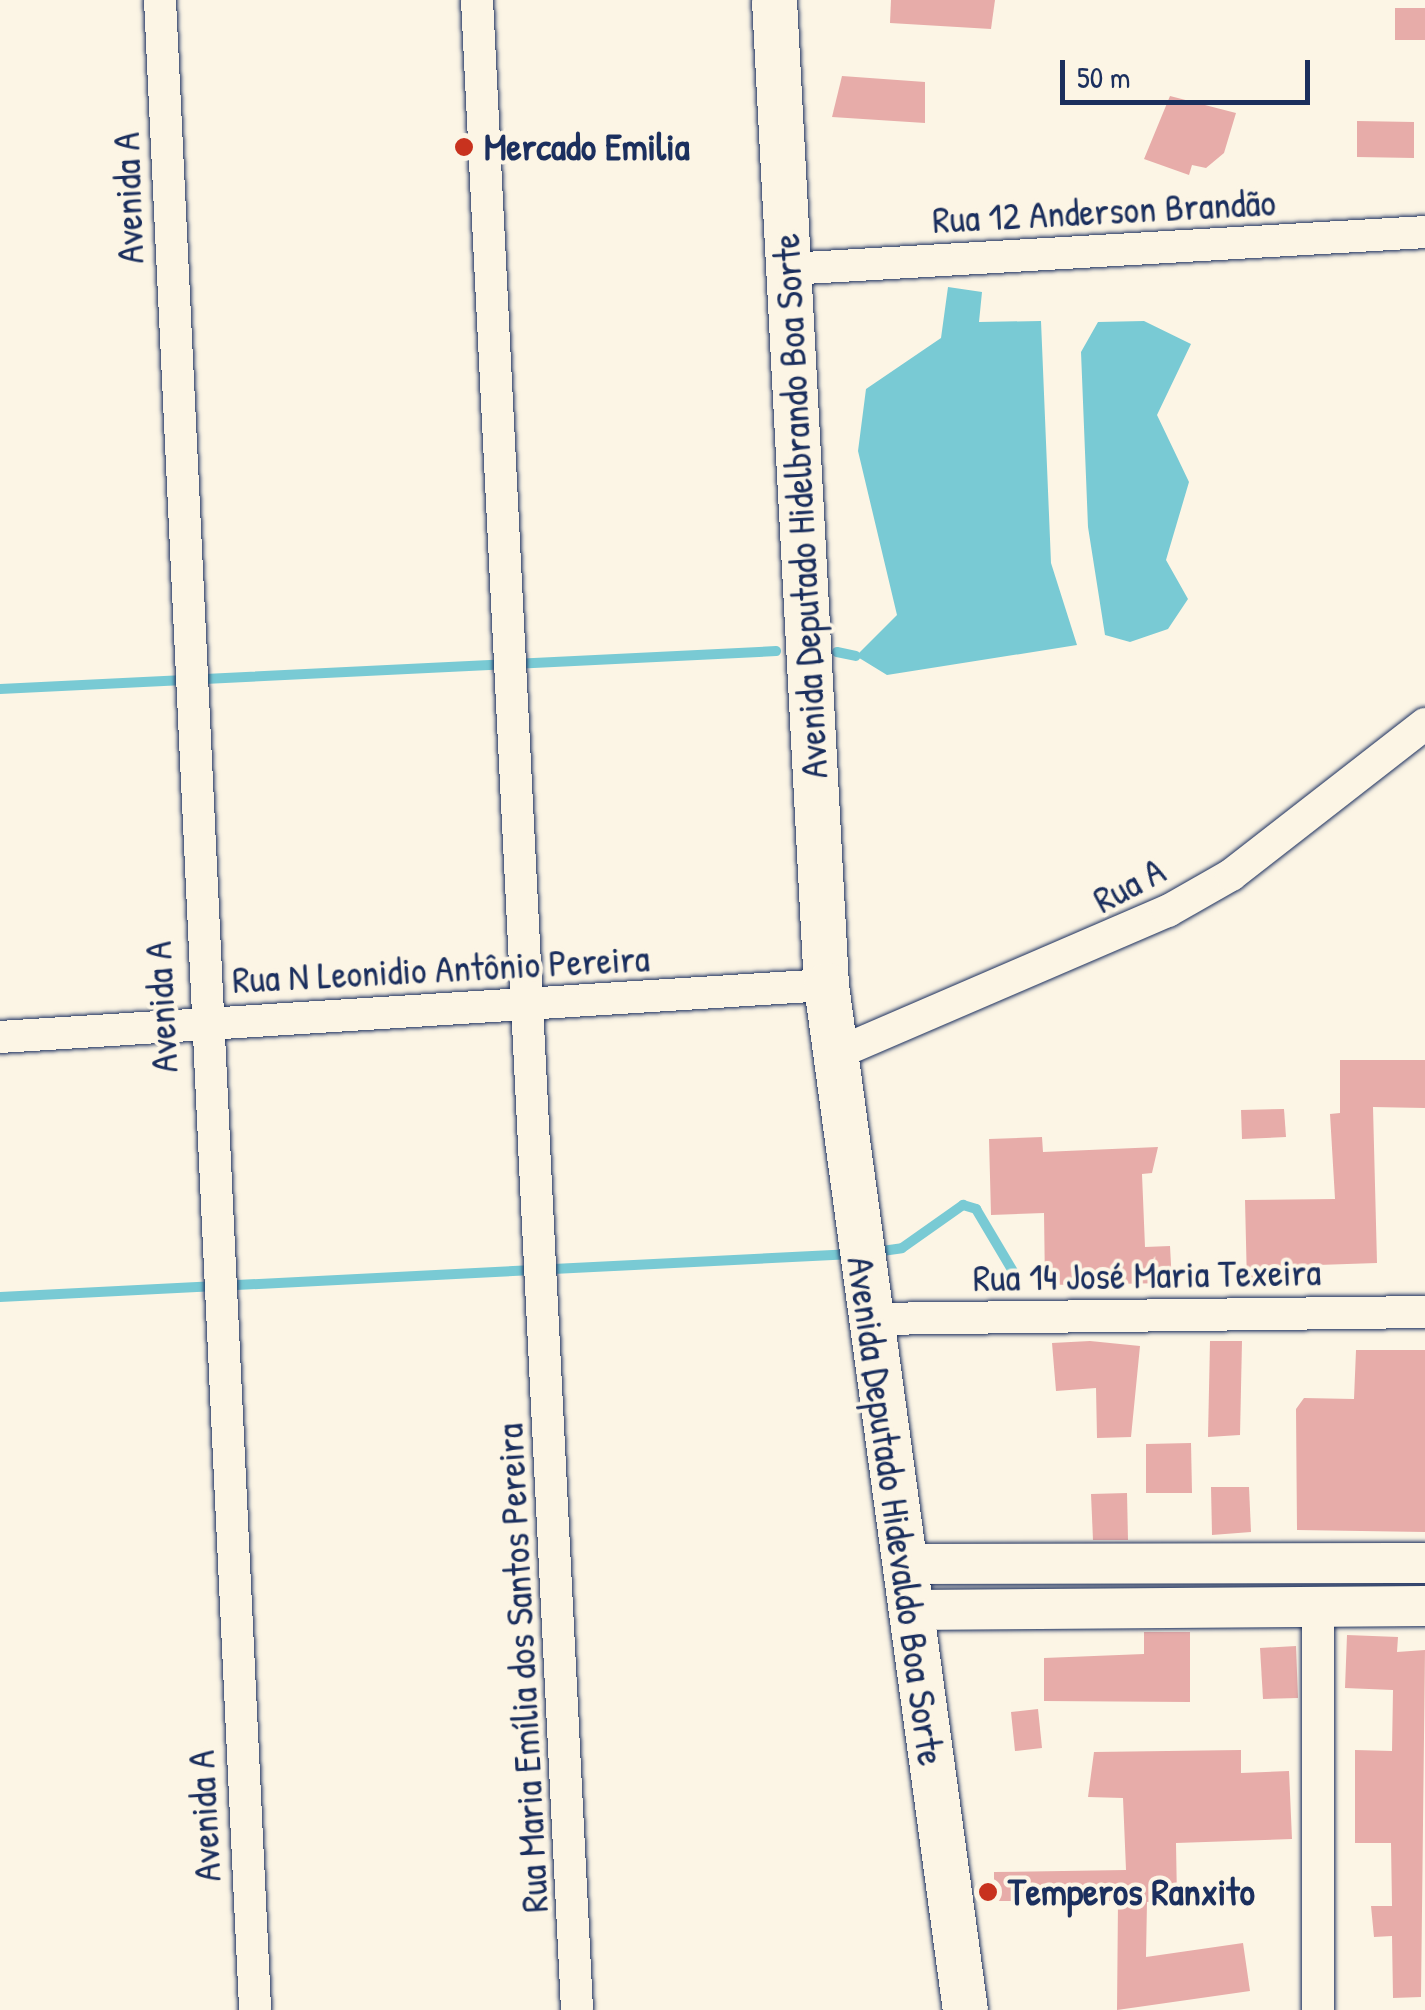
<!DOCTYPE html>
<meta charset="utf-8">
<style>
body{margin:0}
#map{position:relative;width:1425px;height:2010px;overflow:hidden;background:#fcf5e5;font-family:"Patrick Hand",sans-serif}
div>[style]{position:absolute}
.water>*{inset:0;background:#79cad4}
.stream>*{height:10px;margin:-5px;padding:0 5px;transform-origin:5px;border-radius:5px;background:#79cad4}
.building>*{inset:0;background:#e7aca9}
.roads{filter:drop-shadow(0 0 2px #1b2f5e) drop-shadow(0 0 2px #1b2f5e)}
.minor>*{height:32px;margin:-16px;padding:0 16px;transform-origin:16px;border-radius:16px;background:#fcf5e5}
.tertiary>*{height:40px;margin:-20px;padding:0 20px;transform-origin:20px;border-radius:20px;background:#fcf5e5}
.secondary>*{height:45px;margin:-22.5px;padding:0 22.5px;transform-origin:22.5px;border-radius:22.5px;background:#fcf5e5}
.dots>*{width:28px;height:28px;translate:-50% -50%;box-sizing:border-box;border:5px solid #fcf5e5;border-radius:50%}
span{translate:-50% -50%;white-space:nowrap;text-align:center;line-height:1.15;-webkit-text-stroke:8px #fcf5e5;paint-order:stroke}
.poi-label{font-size:38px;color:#1b2f5e;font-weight:700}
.left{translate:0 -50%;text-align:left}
.street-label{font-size:38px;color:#1b2f5e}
.scale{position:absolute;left:1060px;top:60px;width:250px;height:45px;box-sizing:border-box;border:5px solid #1b2f5e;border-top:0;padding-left:12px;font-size:30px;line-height:35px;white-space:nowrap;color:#1b2f5e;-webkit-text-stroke:8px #fcf5e5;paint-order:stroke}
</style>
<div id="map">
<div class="water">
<div style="clip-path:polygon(948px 287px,982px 292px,979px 322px,1041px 321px,1051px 563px,1077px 645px,887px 675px,856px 656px,897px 615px,858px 451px,866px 389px,941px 338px)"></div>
<div style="clip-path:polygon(1144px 321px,1191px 344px,1157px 415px,1189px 482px,1166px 560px,1188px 599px,1168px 629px,1130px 642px,1105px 635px,1088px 527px,1081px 352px,1098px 322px)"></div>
</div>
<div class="stream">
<div style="left:837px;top:652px;width:19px;rotate:12deg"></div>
<div style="left:0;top:689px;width:777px;rotate:-2.8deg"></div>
<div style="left:875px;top:1252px;width:27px;rotate:-8deg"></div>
<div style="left:902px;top:1248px;width:75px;rotate:-35.2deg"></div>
<div style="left:963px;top:1205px;width:14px;rotate:17deg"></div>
<div style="left:976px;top:1209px;width:80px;rotate:59.3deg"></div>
<div style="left:0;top:1297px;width:854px;rotate:-2.89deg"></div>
</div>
<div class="building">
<div style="clip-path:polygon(891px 0,995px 0,991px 29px,890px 23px)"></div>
<div style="clip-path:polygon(1395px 8px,1425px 8px,1425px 40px,1395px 40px)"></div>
<div style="clip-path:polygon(842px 76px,925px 82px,925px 123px,832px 117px)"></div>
<div style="clip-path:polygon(1170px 96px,1236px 113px,1224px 153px,1206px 168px,1192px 165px,1189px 175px,1144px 159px)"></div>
<div style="clip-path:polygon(1357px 121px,1414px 122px,1414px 158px,1357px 157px)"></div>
<div style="clip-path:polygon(1340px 1060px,1425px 1060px,1425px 1108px,1373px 1107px,1377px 1263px,1288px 1266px,1288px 1283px,1247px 1284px,1245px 1200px,1335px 1199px,1330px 1114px,1340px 1113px)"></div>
<div style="clip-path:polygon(1284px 1109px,1286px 1137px,1242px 1139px,1241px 1110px)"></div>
<div style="clip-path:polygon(1042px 1137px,1043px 1152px,1158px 1147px,1152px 1173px,1142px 1174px,1145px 1247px,1170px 1246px,1172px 1283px,1045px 1285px,1044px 1213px,991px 1215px,989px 1139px)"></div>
<div style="clip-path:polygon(1090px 1341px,1140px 1346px,1131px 1437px,1097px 1438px,1096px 1388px,1056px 1391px,1052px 1343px)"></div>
<div style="clip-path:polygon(1210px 1341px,1242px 1341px,1240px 1435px,1208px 1437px)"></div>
<div style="clip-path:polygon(1356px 1350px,1425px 1350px,1425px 1532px,1297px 1530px,1296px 1409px,1304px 1398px,1354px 1399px)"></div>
<div style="clip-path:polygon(1191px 1443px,1192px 1493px,1146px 1493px,1146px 1444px)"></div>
<div style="clip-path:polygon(1211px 1487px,1249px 1487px,1251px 1532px,1212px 1535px)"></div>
<div style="clip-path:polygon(1127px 1493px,1128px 1540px,1093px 1540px,1091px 1494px)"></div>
<div style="clip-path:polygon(1144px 1632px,1190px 1632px,1190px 1702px,1044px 1701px,1044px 1658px,1144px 1654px)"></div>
<div style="clip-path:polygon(1347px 1635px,1398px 1637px,1397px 1652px,1425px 1650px,1421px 1997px,1393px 1998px,1392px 1936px,1374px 1937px,1371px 1906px,1392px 1906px,1391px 1843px,1355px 1843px,1355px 1750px,1392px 1751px,1393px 1690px,1345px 1688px)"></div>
<div style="clip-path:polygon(1296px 1646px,1298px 1698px,1263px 1699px,1260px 1648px)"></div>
<div style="clip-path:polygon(1038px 1709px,1042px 1748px,1015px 1751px,1011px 1712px)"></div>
<div style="clip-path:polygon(1241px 1750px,1241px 1773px,1289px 1771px,1292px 1839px,1176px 1843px,1177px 1900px,1147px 1902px,1146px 1957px,1243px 1943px,1250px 1991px,1117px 2010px,1118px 1901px,994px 1901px,994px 1872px,1126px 1870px,1123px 1798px,1088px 1797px,1094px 1752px)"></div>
</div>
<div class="roads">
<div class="minor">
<div style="left:160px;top:0;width:2012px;rotate:87.29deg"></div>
<div style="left:477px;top:0;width:2012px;rotate:87.15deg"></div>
<div style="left:788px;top:269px;width:638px;rotate:-3.32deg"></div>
<div style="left:0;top:1037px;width:828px;rotate:-3.6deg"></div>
<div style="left:833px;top:1055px;width:365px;rotate:-23.3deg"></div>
<div style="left:1168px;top:911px;width:73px;rotate:-29.7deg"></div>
<div style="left:1231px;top:875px;width:246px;rotate:-37.9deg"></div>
<div style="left:870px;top:1319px;width:555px;rotate:-0.72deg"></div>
<div style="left:1318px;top:1607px;width:403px;rotate:90deg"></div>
</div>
<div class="tertiary">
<div style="left:905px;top:1564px;width:520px;rotate:-0.11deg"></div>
<div style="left:909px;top:1610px;width:516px;rotate:-0.44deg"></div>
</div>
<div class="secondary">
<div style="left:774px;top:0;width:986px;rotate:86.98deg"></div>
<div style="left:826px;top:985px;width:1034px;rotate:82.28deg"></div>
</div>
</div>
<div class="dots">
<div style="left:464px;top:147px;background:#c8321e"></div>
<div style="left:988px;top:1892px;background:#c8321e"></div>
</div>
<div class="poi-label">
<span class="left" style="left:484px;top:147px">Mercado Emilia</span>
<span class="left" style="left:1008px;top:1892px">Temperos Ranxito</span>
</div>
<div class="street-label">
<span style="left:128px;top:198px;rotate:-92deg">Avenida A</span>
<span style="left:1104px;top:211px;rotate:-3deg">Rua 12 Anderson Brandão</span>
<span style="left:800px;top:506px;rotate:-93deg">Avenida Deputado Hidelbrando Boa Sorte</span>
<span style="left:1129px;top:885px;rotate:-28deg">Rua A</span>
<span style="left:441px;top:969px;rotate:-3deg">Rua N Leonidio Antônio Pereira</span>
<span style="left:161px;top:1007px;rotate:-93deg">Avenida A</span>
<span style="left:1147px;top:1275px;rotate:-1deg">Rua 14 José Maria Texeira</span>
<span style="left:896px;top:1511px;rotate:82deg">Avenida Deputado Hidevaldo Boa Sorte</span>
<span style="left:522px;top:1668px;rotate:-93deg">Rua Maria Emília dos Santos Pereira</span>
<span style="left:204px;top:1816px;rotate:-93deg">Avenida A</span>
</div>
<div class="scale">50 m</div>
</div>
